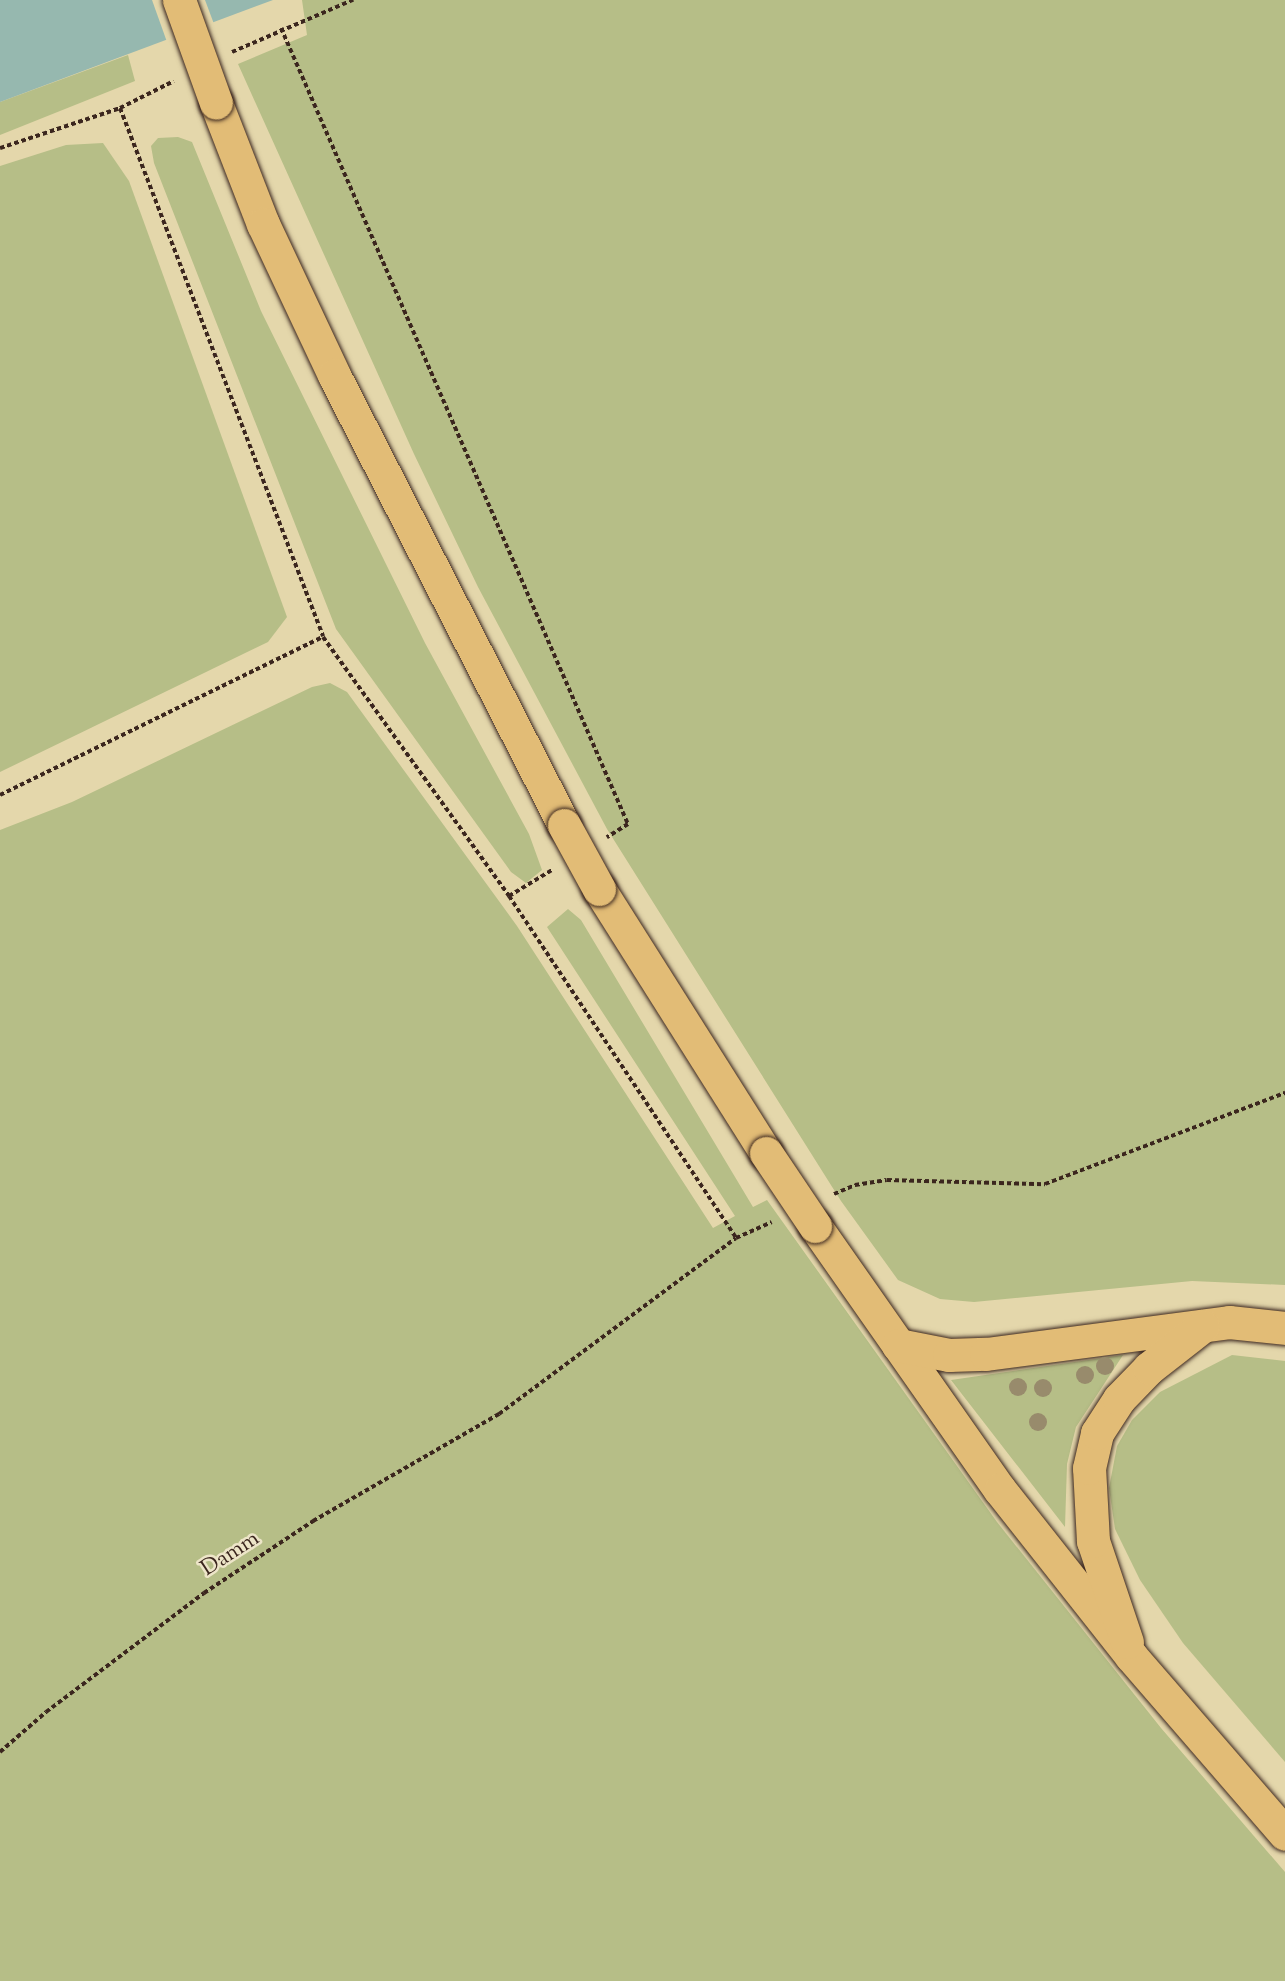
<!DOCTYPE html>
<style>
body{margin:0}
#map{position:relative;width:1285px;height:1981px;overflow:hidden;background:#e4d7ab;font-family:"Sorts Mill Goudy",serif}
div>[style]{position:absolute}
.green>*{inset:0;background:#b6be87}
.water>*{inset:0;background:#96b8af}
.pier>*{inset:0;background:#e4d7ab}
.path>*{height:4px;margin-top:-2px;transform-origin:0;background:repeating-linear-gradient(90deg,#3b261e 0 4.5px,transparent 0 7.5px)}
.roads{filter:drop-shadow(0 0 2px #3b261e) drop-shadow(0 0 2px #3b261e)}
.primary>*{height:33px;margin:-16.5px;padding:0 16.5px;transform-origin:16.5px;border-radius:16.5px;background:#e2bc76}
.bridges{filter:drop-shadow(0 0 2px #3b261e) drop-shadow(0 0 2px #3b261e)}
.primary-bridge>*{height:33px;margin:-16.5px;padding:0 16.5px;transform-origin:16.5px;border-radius:16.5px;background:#e2bc76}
.trees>*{width:18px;height:18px;margin:-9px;border-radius:50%;background:#988b6c}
span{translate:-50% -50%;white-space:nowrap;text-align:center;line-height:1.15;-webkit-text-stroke:5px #ede5c8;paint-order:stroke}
.street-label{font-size:22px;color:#3b261e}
</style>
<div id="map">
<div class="green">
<div style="clip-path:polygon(302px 0,1285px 0,1285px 1285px,1192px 1281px,974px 1302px,940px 1299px,898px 1280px,841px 1201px,607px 829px,478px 587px,414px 454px,238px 64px,307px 35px)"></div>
<div style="clip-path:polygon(128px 55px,135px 81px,0 135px,0 102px)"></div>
<div style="clip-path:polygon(178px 137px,192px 142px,261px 311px,425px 643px,529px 834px,542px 870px,526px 883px,511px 872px,336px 629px,154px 163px,151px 146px,158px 138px)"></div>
<div style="clip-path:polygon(103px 143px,129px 181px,287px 617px,268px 642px,0 772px,0 166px,66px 145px)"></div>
<div style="clip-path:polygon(330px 683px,347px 692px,517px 926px,713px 1228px,735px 1216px,547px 927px,568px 909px,581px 920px,753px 1207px,767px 1200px,997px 1522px,1161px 1728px,1285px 1872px,1285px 1981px,0 1981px,0 830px,72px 802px,312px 687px)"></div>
<div style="clip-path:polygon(1123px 1355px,1076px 1427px,1067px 1464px,1065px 1527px,951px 1380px)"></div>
<div style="clip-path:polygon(1232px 1355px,1285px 1361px,1285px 1762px,1183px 1643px,1140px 1580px,1115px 1529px,1109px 1488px,1117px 1446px,1132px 1420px,1160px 1392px)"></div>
</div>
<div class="water">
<div style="clip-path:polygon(0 0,273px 0,0 102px)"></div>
</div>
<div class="pier">
<div style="clip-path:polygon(152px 0,205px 0,214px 24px,167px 42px)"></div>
</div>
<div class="path">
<div style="left:281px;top:28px;width:868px;rotate:66.45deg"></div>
<div style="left:628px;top:824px;width:25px;rotate:148deg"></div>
<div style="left:232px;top:52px;width:132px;rotate:-23.3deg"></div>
<div style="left:120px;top:108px;width:566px;rotate:68.97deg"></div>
<div style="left:0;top:148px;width:126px;rotate:-18.4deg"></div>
<div style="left:120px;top:108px;width:60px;rotate:-26.6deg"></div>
<div style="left:0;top:795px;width:360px;rotate:-26.1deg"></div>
<div style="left:323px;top:637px;width:319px;rotate:54.3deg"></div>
<div style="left:509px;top:896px;width:410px;rotate:56.4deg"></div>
<div style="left:509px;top:896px;width:50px;rotate:-31.2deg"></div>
<div style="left:834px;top:1194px;width:23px;rotate:-23deg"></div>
<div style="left:855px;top:1185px;width:32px;rotate:-9deg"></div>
<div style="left:887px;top:1180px;width:158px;rotate:1.5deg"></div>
<div style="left:1045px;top:1184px;width:257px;rotate:-20.8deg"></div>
<div style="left:0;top:1752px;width:61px;rotate:-41deg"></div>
<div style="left:46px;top:1712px;width:198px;rotate:-37deg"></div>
<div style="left:204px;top:1593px;width:131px;rotate:-33.4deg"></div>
<div style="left:313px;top:1521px;width:215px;rotate:-29.9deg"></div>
<div style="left:499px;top:1414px;width:295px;rotate:-36.6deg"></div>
<div style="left:736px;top:1238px;width:39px;rotate:-24deg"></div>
</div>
<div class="roads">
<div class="primary">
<div style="left:216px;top:103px;width:130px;rotate:68.8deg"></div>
<div style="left:263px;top:224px;width:167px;rotate:64.8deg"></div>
<div style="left:334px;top:375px;width:505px;rotate:62.93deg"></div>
<div style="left:599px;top:889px;width:312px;rotate:57.7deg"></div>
<div style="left:815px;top:1226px;width:322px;rotate:55deg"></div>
<div style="left:1000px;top:1490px;width:211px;rotate:51.7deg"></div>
<div style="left:1131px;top:1656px;width:235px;rotate:49.1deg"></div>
<div style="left:898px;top:1345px;width:52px;rotate:11.1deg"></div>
<div style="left:949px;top:1355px;width:37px;rotate:-2deg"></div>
<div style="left:986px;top:1354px;width:245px;rotate:-7.5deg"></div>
<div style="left:1229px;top:1322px;width:56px;rotate:6.1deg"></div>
<div style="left:1127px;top:1642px;width:107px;rotate:-108.6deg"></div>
<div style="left:1093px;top:1541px;width:73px;rotate:-93.1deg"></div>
<div style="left:1089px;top:1468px;width:36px;rotate:-77deg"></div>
<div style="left:1097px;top:1433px;width:40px;rotate:-57.1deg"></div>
<div style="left:1119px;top:1399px;width:43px;rotate:-45.9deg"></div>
<div style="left:1149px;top:1368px;width:68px;rotate:-37.9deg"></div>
</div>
</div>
<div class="bridges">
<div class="primary-bridge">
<div style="left:179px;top:0;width:109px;rotate:70.2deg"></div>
<div style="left:564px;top:825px;width:73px;rotate:61.3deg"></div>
<div style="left:766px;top:1153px;width:88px;rotate:56.1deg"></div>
</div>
</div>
<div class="trees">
<div style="left:1105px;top:1366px"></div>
<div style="left:1085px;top:1375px"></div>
<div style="left:1018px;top:1387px"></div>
<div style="left:1043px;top:1388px"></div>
<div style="left:1038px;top:1422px"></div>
</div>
<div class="street-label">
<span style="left:231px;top:1555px;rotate:-33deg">Damm</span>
</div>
</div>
